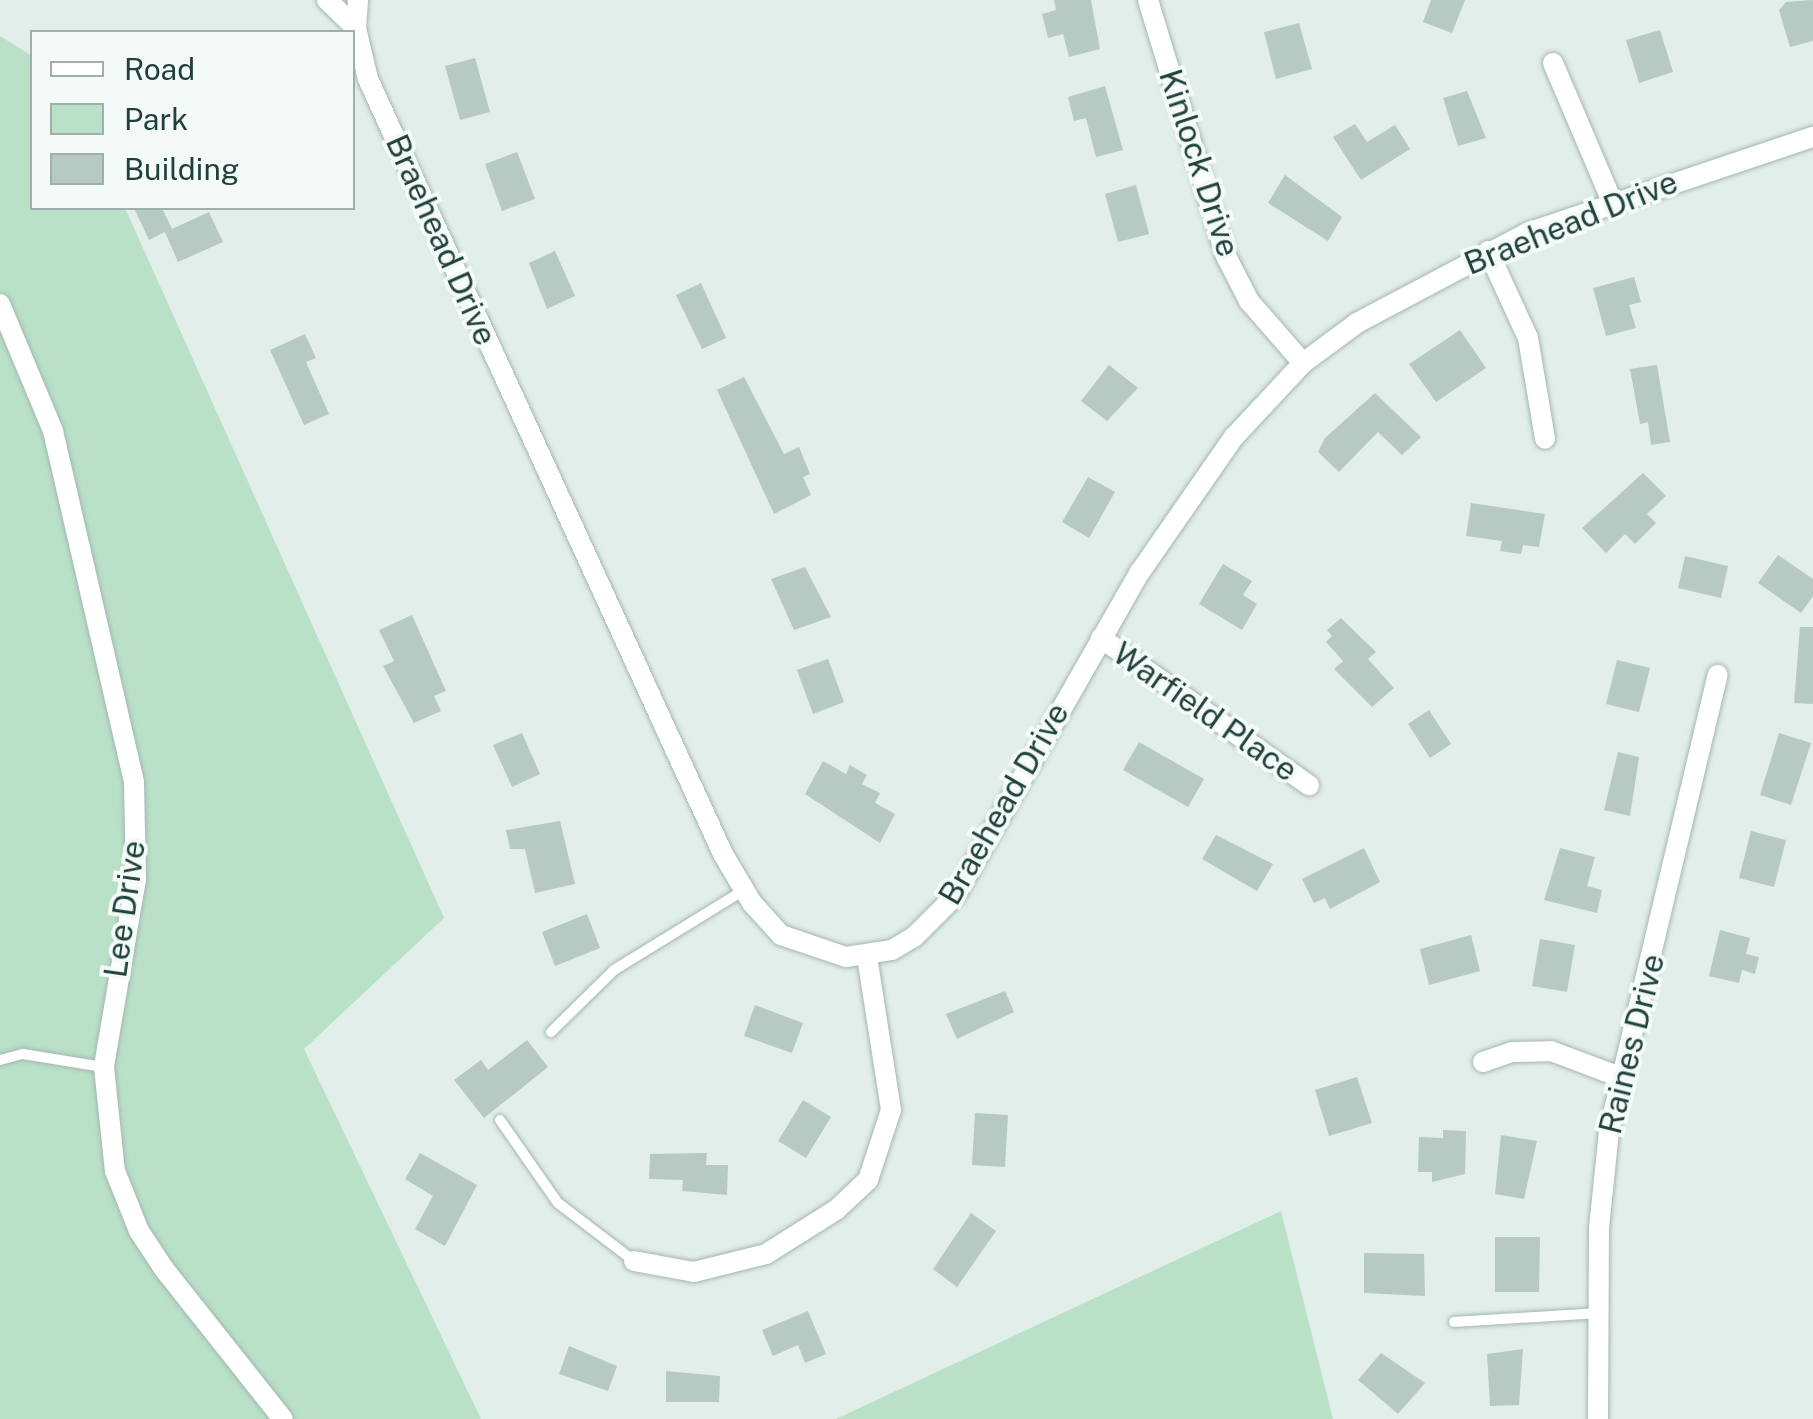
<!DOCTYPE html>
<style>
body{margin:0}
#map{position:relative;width:1813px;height:1419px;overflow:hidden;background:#e2eeea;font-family:"Public Sans",sans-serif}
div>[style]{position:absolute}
.green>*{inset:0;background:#b9e1c8}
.building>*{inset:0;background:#b7c9c3}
.roads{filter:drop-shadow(0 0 2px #a4b7b2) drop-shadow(0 0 2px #a4b7b2)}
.lane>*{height:10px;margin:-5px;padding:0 5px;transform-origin:5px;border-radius:5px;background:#fff}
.street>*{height:20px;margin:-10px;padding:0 10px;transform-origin:10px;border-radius:10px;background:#fff}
span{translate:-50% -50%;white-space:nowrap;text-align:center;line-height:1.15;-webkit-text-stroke:8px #f3faf7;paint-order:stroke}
.street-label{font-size:32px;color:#20413b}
.legend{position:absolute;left:30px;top:30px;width:325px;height:180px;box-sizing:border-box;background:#f3faf7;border:2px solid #9fb0ac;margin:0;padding:12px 18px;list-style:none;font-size:30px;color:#20413b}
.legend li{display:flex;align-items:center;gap:20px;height:50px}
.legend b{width:50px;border:2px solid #9fb0ac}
</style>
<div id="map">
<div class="green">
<div style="clip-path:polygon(0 36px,32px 56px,32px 208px,125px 208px,444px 918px,304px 1049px,481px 1419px,0 1419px)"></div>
<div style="clip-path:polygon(1281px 1211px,1333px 1419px,836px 1419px)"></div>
</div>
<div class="building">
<div style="clip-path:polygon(1054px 0,1091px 0,1100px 49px,1069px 57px,1063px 34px,1048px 38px,1042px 14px,1056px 10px)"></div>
<div style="clip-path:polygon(1431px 0,1465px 0,1452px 33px,1423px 22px)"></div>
<div style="clip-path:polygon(1813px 0,1813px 41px,1790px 47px,1779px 10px,1786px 2px)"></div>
<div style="clip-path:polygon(1299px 23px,1312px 69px,1276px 79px,1264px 32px)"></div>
<div style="clip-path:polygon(1660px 30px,1673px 72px,1639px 83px,1626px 40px)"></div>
<div style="clip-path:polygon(475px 58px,490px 112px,460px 120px,445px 66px)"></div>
<div style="clip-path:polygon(1105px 86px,1123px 150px,1096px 157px,1086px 118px,1074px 121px,1068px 97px)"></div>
<div style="clip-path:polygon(1467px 91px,1486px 138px,1458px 146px,1443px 98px)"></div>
<div style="clip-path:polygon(1355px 124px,1367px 142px,1395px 125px,1410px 149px,1361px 180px,1333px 137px)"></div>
<div style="clip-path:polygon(517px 152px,535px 199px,502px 211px,485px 164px)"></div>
<div style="clip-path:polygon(1285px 175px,1342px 217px,1328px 241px,1268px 203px)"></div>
<div style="clip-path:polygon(1136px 185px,1149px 234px,1118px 242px,1105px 194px)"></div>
<div style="clip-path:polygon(134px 208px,162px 208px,172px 229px,209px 212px,223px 242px,178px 262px,165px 232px,149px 240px)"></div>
<div style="clip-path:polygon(555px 251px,575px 296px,547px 309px,529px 263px)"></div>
<div style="clip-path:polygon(1634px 277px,1641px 302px,1629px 305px,1636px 328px,1606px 336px,1593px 288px)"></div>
<div style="clip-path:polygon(701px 283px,726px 338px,702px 349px,676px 295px)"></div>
<div style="clip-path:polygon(1460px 330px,1486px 368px,1436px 402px,1409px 364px)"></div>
<div style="clip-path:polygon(305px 334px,316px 358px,306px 362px,329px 414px,304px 425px,270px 350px)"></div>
<div style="clip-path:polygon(1109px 365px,1138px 388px,1107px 421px,1081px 401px)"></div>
<div style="clip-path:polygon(1657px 365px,1670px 442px,1651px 445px,1648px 422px,1640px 424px,1630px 369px)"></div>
<div style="clip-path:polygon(744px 377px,784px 454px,799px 447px,810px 474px,803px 477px,811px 495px,774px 514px,717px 390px)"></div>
<div style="clip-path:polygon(1375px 393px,1421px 437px,1402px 455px,1378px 432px,1339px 472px,1318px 452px,1325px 438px)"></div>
<div style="clip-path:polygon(1643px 473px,1666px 496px,1647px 514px,1656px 523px,1635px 544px,1625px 534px,1606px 553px,1582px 528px)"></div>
<div style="clip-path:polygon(1088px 477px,1115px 492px,1089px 538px,1062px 522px)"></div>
<div style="clip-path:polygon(1471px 503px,1545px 514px,1539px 547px,1523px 545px,1521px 554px,1500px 551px,1502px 541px,1466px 536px)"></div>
<div style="clip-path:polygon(1778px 555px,1813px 579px,1813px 596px,1801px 613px,1758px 583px)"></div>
<div style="clip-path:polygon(1685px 556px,1728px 566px,1721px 598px,1678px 588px)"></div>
<div style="clip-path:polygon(1223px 564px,1252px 581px,1243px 595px,1257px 604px,1242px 630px,1199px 604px)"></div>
<div style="clip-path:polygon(805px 567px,831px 617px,794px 630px,771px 579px)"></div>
<div style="clip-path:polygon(412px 615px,446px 691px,434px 696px,441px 711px,414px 723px,383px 666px,394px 661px,379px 630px)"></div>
<div style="clip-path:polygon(1341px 618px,1376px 652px,1368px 659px,1394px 688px,1372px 707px,1334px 669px,1343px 661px,1326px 642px,1332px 636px,1327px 630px)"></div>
<div style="clip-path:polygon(1800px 627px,1813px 627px,1813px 704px,1794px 703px)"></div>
<div style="clip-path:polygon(828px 659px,844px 702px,813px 714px,797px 670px)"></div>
<div style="clip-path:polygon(1617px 660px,1650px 668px,1639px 712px,1606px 704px)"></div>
<div style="clip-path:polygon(1429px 710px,1451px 744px,1430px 758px,1408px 724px)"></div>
<div style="clip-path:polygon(522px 733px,540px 774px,512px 787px,493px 745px)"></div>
<div style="clip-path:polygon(1779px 733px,1811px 743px,1791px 805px,1760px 795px)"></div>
<div style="clip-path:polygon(1139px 742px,1204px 779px,1188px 807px,1123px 770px)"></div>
<div style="clip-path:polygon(1618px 752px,1639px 757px,1630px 816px,1604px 810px)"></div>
<div style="clip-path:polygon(823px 761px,846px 774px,850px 765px,867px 775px,862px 784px,880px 793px,875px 803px,895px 814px,880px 843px,805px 794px)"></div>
<div style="clip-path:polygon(560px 821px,575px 884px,535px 893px,525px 849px,510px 849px,506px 830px)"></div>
<div style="clip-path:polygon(1751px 831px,1786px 840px,1774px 887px,1739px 878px)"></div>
<div style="clip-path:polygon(1216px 835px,1273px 864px,1257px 891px,1202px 859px)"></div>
<div style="clip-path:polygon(1364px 848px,1380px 882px,1330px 909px,1325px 898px,1314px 903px,1302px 879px)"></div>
<div style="clip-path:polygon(1560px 848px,1595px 857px,1587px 886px,1602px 890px,1597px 913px,1544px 900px)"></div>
<div style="clip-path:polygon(587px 914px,600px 948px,555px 966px,542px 932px)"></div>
<div style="clip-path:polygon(1720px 930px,1750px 938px,1746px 954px,1759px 957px,1755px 974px,1742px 970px,1739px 983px,1709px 976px)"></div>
<div style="clip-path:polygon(1471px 935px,1480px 971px,1429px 985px,1420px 949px)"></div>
<div style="clip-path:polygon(1540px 939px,1575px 945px,1567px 992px,1532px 986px)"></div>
<div style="clip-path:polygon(1005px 991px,1014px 1012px,957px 1039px,946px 1014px)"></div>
<div style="clip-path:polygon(755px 1005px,803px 1023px,792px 1053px,744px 1036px)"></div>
<div style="clip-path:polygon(527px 1040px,548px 1067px,484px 1118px,454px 1080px,481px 1060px,488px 1070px)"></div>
<div style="clip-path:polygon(1357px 1077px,1372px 1123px,1329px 1136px,1315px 1090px)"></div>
<div style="clip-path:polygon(803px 1100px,831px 1117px,806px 1158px,778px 1141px)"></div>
<div style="clip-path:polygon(975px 1113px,1008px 1115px,1005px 1167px,972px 1165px)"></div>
<div style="clip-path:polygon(1443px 1130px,1466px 1131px,1465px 1174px,1432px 1182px,1432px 1172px,1418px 1172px,1419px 1137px,1443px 1138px)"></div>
<div style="clip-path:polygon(1501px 1135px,1537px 1141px,1524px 1199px,1495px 1194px)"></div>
<div style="clip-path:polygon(420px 1153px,477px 1185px,445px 1246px,415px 1229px,433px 1196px,405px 1179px)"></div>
<div style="clip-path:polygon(707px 1153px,706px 1165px,728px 1165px,727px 1195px,682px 1191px,683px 1180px,649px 1179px,650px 1154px)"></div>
<div style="clip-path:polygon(971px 1213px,996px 1231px,957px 1287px,933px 1269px)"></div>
<div style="clip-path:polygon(1495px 1237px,1540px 1237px,1539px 1292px,1495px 1292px)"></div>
<div style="clip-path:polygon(1364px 1253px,1424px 1254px,1425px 1296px,1364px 1293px)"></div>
<div style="clip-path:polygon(808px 1311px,826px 1354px,805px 1363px,798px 1345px,773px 1356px,762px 1330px)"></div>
<div style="clip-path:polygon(569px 1346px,617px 1366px,608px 1391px,559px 1374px)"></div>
<div style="clip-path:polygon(1523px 1349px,1519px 1405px,1490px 1406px,1487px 1354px)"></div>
<div style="clip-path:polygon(1381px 1353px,1425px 1383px,1398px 1414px,1358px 1380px)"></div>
<div style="clip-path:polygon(666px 1371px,720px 1376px,719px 1402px,666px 1402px)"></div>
</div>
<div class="roads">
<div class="lane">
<div style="left:551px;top:1032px;width:88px;rotate:-44.5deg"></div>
<div style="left:614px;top:970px;width:153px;rotate:-31.6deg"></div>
<div style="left:0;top:1060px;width:24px;rotate:-15deg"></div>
<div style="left:23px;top:1054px;width:81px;rotate:9.2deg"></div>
<div style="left:500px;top:1120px;width:101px;rotate:55.1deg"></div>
<div style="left:558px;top:1203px;width:96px;rotate:37.3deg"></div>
<div style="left:1454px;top:1322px;width:146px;rotate:-3.5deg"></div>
</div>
<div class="street">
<div style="left:327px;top:0;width:40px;rotate:44deg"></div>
<div style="left:358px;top:0;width:28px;rotate:94deg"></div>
<div style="left:356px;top:28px;width:52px;rotate:76.8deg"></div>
<div style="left:368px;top:79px;width:852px;rotate:65.39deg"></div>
<div style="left:723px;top:854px;width:57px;rotate:59.4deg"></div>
<div style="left:752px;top:903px;width:43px;rotate:47.8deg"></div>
<div style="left:781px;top:935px;width:69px;rotate:18.7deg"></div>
<div style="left:846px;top:957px;width:47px;rotate:-8.7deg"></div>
<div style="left:892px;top:950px;width:26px;rotate:-31deg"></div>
<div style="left:914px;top:937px;width:58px;rotate:-45deg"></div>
<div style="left:955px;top:896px;width:373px;rotate:-60.3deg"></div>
<div style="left:1140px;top:572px;width:165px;rotate:-55.2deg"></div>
<div style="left:1234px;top:437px;width:101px;rotate:-47deg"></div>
<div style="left:1303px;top:363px;width:67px;rotate:-36.5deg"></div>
<div style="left:1357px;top:323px;width:192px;rotate:-27.9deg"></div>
<div style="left:1527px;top:233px;width:302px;rotate:-18.6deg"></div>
<div style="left:1148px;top:0;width:268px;rotate:73.1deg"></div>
<div style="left:1226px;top:256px;width:51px;rotate:62.9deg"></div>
<div style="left:1249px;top:301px;width:82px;rotate:48.9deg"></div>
<div style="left:1553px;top:63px;width:150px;rotate:66.9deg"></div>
<div style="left:1488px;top:251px;width:96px;rotate:65.3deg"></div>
<div style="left:1528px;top:338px;width:102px;rotate:80.4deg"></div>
<div style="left:0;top:304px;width:138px;rotate:67.3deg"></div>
<div style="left:53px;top:431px;width:361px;rotate:77deg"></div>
<div style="left:134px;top:783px;width:96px;rotate:88.8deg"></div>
<div style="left:136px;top:879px;width:191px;rotate:99.7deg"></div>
<div style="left:104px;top:1067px;width:105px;rotate:84deg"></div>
<div style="left:115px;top:1171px;width:65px;rotate:68.2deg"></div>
<div style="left:139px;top:1231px;width:45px;rotate:56.7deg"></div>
<div style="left:164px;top:1269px;width:191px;rotate:51.6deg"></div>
<div style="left:1101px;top:638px;width:255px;rotate:35.3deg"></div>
<div style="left:1483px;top:1062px;width:31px;rotate:-19deg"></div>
<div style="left:1512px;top:1052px;width:39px;rotate:-1deg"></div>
<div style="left:1551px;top:1051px;width:77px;rotate:20.6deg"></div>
<div style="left:634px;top:1261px;width:61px;rotate:10.4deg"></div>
<div style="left:694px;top:1272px;width:74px;rotate:-14deg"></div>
<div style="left:766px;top:1254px;width:83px;rotate:-32.2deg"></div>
<div style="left:836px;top:1210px;width:44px;rotate:-43.2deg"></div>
<div style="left:868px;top:1180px;width:74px;rotate:-71.8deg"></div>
<div style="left:891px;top:1110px;width:156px;rotate:-98.9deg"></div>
<div style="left:1598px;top:1419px;width:191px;rotate:-89.7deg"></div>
<div style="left:1599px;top:1228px;width:98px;rotate:-84.1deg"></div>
<div style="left:1609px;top:1131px;width:469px;rotate:-76.6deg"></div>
</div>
</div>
<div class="street-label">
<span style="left:1199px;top:163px;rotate:72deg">Kinlock Drive</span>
<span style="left:1571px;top:223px;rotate:-22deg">Braehead Drive</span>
<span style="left:441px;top:240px;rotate:66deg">Braehead Drive</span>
<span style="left:1205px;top:712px;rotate:35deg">Warfield Place</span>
<span style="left:1004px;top:804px;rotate:-60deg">Braehead Drive</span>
<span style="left:125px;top:909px;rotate:-82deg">Lee Drive</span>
<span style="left:1632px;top:1044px;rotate:-76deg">Raines Drive</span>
</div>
<ul class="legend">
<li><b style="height:12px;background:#fff"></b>Road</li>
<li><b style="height:28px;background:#b9e1c8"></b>Park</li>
<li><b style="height:28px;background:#b7c9c3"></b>Building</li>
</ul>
</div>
